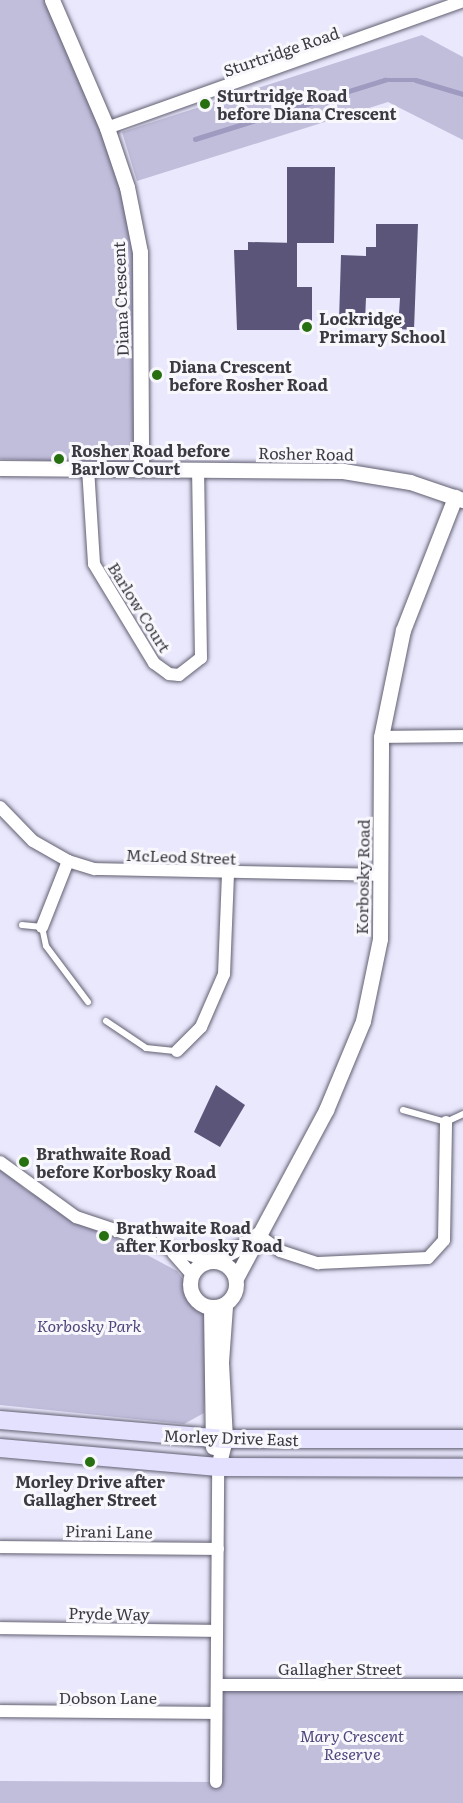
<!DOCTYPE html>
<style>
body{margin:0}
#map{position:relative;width:463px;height:1803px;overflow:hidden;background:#eae8fd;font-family:Literata,serif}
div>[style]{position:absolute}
.green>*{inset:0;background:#c1bedc}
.stream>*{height:4.5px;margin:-2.25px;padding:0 2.25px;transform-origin:2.25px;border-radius:2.25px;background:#9e9ac0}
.building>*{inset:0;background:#5b5679}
.roads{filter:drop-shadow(0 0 2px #616071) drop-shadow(0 0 2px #616071)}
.service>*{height:6px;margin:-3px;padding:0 3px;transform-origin:3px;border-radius:3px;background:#fff}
.minor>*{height:12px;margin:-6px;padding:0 6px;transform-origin:6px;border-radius:6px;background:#fff}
.tertiary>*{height:15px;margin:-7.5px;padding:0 7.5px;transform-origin:7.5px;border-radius:7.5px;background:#fff}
.tertiary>.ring{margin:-7.5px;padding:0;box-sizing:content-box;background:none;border:15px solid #fff;border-radius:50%}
.primary>*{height:18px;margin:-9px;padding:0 9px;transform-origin:9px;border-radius:9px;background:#e4e1ff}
.dots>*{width:16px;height:16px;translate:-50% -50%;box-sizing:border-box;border:3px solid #f8f8fc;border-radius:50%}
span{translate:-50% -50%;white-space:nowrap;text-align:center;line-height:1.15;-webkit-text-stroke:6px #f8f8fc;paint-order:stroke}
.street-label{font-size:16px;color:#3b3a42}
.poi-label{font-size:16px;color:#3b3a42;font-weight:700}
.left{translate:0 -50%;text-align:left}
.park-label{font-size:16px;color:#4f467b;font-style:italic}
</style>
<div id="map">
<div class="green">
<div style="clip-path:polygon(0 0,55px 0,132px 206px,142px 464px,0 459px)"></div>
<div style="clip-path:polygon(422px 35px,463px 57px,463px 140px,388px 102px,137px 181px,122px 132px)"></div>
<div style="clip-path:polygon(0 1168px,26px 1190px,177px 1271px,209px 1315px,204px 1413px,184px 1424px,0 1405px)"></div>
<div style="clip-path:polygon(217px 1685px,463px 1685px,463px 1803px,0 1803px,0 1781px,216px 1782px)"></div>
</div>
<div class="stream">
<div style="left:195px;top:139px;width:199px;rotate:-17.3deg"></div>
<div style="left:385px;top:80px;width:31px"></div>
<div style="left:416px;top:80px;width:49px;rotate:16.6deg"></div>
</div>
<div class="building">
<div style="clip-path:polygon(287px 167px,335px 167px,334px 243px,287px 243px)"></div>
<div style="clip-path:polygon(376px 224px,418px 224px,414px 330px,398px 329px,400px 298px,366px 298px,365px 322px,339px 321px,341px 255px,366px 256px,366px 247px,376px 247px)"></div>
<div style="clip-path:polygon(248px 242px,297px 243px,297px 287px,312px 287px,312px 330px,237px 330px,234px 250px,248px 250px)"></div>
<div style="clip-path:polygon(216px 1085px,245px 1105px,220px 1147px,194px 1132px)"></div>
</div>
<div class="roads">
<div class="service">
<div style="left:22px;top:925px;width:20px;rotate:6deg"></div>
<div style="left:42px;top:927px;width:19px;rotate:78deg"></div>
<div style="left:46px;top:946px;width:70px;rotate:53.1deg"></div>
<div style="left:106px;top:1021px;width:48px;rotate:34deg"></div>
<div style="left:146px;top:1048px;width:31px;rotate:6deg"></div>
<div style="left:403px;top:1110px;width:45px;rotate:15.6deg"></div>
<div style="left:446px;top:1122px;width:19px;rotate:-25deg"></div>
</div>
<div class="minor">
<div style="left:107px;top:128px;width:378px;rotate:-19.6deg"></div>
<div style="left:88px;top:468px;width:96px;rotate:86.4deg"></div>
<div style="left:94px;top:564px;width:116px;rotate:58.8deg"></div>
<div style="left:154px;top:663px;width:19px;rotate:36deg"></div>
<div style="left:169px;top:674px;width:10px;rotate:6deg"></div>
<div style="left:179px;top:675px;width:28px;rotate:-38deg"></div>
<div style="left:201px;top:658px;width:189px;rotate:-90.9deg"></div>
<div style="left:381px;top:737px;width:82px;rotate:-0.7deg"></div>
<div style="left:0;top:807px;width:47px;rotate:45.9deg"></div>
<div style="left:33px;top:841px;width:40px;rotate:29.7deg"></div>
<div style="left:68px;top:861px;width:28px;rotate:17deg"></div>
<div style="left:95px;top:869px;width:286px;rotate:1.2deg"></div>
<div style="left:42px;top:927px;width:71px;rotate:-68.5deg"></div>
<div style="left:177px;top:1051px;width:34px;rotate:-45deg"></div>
<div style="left:201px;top:1027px;width:58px;rotate:-66.5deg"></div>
<div style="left:224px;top:974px;width:99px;rotate:-87.7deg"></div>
<div style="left:0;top:1162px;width:94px;rotate:35.9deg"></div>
<div style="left:76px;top:1217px;width:139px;rotate:18.4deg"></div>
<div style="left:257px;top:1234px;width:29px;rotate:36deg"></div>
<div style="left:280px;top:1251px;width:40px;rotate:18deg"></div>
<div style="left:318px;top:1263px;width:110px;rotate:-2.6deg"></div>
<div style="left:428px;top:1258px;width:24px;rotate:-48deg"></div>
<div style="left:444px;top:1240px;width:118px;rotate:-89deg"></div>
<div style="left:173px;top:1253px;width:28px;rotate:49deg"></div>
<div style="left:0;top:1547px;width:218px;rotate:0.5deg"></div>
<div style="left:0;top:1628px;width:217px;rotate:0.8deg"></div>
<div style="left:217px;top:1685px;width:246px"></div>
<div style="left:0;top:1711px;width:216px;rotate:0.5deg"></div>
<div style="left:216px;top:1782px;width:315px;rotate:-89.6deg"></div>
</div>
<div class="tertiary">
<div style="left:52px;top:0;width:139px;rotate:66.7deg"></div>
<div style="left:107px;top:128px;width:62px;rotate:71.3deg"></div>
<div style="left:127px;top:187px;width:66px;rotate:78.7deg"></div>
<div style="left:140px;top:252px;width:216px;rotate:89.7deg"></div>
<div style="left:0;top:468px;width:343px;rotate:0.5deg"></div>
<div style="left:343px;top:471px;width:68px;rotate:9.3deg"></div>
<div style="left:410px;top:482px;width:56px;rotate:18.8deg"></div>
<div style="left:215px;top:1260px;width:42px;rotate:-27.2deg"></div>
<div class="ring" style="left:190px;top:1261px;width:31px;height:31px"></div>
<div style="left:236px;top:1278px;width:191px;rotate:-61.8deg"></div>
<div style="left:326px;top:1110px;width:96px;rotate:-67.4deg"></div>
<div style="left:363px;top:1021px;width:84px;rotate:-78.3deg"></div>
<div style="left:380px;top:939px;width:202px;rotate:-89.7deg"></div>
<div style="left:381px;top:737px;width:109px;rotate:-78.4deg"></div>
<div style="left:403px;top:630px;width:143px;rotate:-68.6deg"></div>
<div style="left:211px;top:1307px;width:140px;rotate:89.2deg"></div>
<div style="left:218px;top:1467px;width:29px;rotate:-76deg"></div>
<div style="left:225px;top:1439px;width:77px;rotate:-93deg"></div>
<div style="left:221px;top:1362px;width:56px;rotate:-85.9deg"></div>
</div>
<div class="primary">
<div style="left:0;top:1420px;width:226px;rotate:4.8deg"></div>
<div style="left:225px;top:1439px;width:238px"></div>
<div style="left:0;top:1448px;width:219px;rotate:5deg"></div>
<div style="left:218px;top:1467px;width:245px;rotate:0.2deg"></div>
</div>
</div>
<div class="dots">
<div style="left:205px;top:104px;background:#277010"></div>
<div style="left:307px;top:327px;background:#277010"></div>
<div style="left:157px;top:375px;background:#277010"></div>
<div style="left:59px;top:459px;background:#277010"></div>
<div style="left:24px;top:1162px;background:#277010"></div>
<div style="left:104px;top:1236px;background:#277010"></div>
<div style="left:90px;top:1462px;background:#277010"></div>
</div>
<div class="street-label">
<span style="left:281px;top:51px;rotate:-19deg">Sturtridge Road</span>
<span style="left:120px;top:299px;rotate:-92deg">Diana Crescent</span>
<span style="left:306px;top:453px;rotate:1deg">Rosher Road</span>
<span style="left:140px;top:607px;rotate:58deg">Barlow Court</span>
<span style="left:181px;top:856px;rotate:2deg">McLeod Street</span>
<span style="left:362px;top:877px;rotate:-89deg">Korbosky Road</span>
<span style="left:231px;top:1437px;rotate:2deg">Morley Drive East</span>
<span style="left:109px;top:1531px;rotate:1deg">Pirani Lane</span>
<span style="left:109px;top:1613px;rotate:1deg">Pryde Way</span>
<span style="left:340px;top:1668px">Gallagher Street</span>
<span style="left:108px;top:1697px">Dobson Lane</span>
</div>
<div class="poi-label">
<span class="left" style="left:217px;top:104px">Sturtridge Road<br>before Diana Crescent</span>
<span class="left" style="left:319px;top:327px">Lockridge<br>Primary School</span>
<span class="left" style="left:169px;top:375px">Diana Crescent<br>before Rosher Road</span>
<span class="left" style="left:71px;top:459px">Rosher Road before<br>Barlow Court</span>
<span class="left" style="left:36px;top:1162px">Brathwaite Road<br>before Korbosky Road</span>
<span class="left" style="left:116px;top:1236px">Brathwaite Road<br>after Korbosky Road</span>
<span style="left:90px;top:1490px">Morley Drive after<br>Gallagher Street</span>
</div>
<div class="park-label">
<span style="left:89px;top:1325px">Korbosky Park</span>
<span style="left:352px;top:1744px">Mary Crescent<br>Reserve</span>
</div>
</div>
